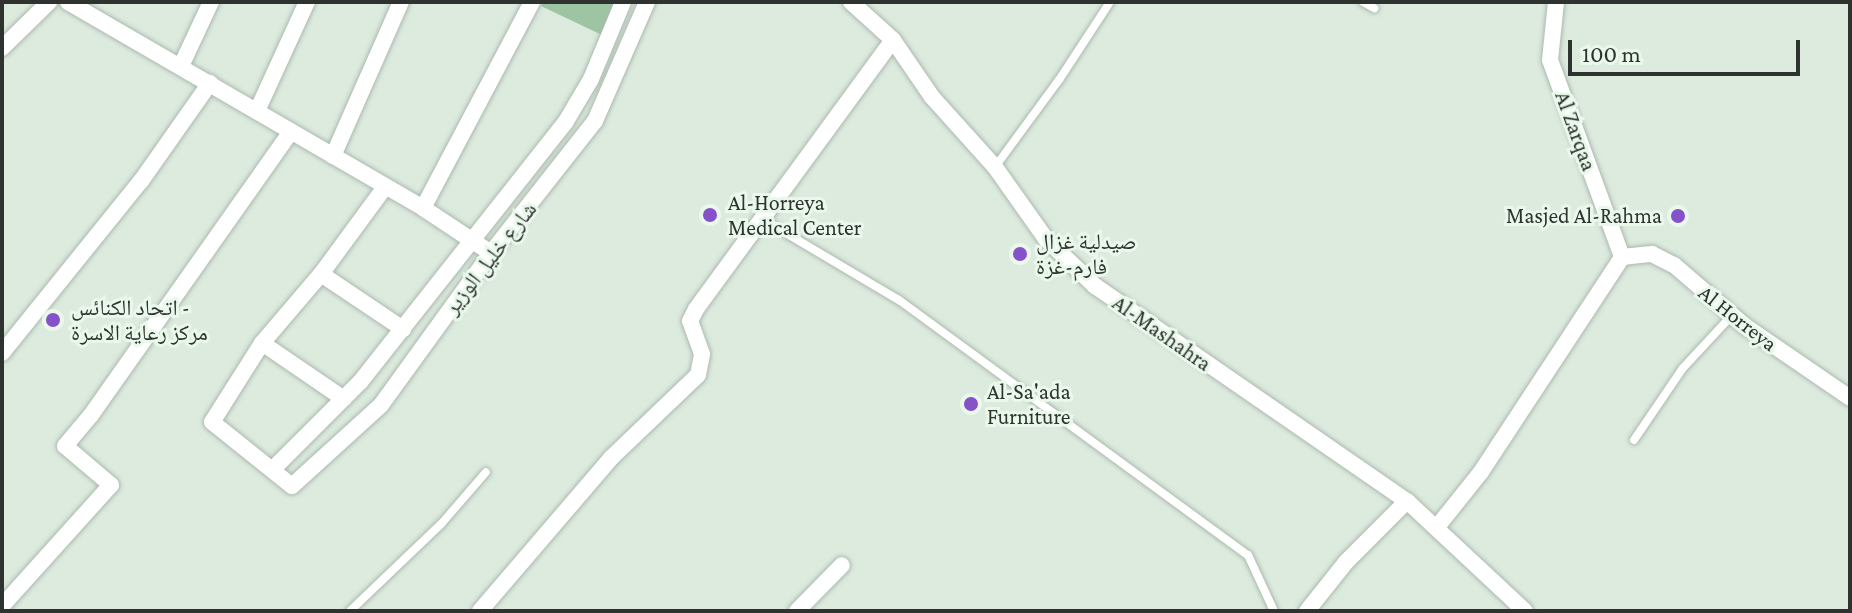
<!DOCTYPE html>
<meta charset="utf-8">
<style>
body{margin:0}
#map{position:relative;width:1852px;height:613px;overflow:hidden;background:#ddebdf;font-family:"Crimson Pro","Noto Naskh Arabic",serif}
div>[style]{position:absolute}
.green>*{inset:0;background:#9dc5a4}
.roads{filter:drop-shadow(0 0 2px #acb9ae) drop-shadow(0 0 2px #acb9ae)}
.lane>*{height:8px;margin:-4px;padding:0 4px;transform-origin:4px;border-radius:4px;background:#fff}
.street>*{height:16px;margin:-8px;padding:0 8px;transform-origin:8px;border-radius:8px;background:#fff}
.dots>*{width:22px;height:22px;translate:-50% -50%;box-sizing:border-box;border:4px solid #eaf8ec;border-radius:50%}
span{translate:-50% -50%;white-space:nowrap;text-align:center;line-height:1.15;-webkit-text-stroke:6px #eaf8ec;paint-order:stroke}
.street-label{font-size:22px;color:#2e332f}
.poi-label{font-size:22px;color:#2e332f}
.left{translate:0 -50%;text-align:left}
.right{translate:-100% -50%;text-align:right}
.frame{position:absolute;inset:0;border:4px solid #2e332f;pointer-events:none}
.scale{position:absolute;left:1568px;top:40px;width:232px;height:36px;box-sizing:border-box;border:4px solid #2e332f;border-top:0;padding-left:10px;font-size:24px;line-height:28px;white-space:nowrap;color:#2e332f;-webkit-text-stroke:6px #eaf8ec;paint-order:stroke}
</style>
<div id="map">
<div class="green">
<div style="clip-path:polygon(543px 2px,617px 2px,604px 36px,541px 6px)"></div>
</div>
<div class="roads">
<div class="lane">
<div style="left:1363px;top:2px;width:13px;rotate:29deg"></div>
<div style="left:995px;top:167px;width:108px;rotate:-53.7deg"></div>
<div style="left:1059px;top:80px;width:93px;rotate:-56.8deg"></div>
<div style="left:764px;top:220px;width:157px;rotate:30.7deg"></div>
<div style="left:899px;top:300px;width:432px;rotate:36.2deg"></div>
<div style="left:1248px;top:555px;width:62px;rotate:65.1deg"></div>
<div style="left:1634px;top:440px;width:87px;rotate:-55.8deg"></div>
<div style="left:1683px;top:368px;width:72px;rotate:-47.2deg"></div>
<div style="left:350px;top:611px;width:127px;rotate:-43.7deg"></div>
<div style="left:442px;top:523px;width:67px;rotate:-49.2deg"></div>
</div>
<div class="street">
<div style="left:68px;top:2px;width:410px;rotate:30.1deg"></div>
<div style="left:423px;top:208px;width:82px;rotate:33.5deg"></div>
<div style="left:851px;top:2px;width:57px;rotate:42.1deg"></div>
<div style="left:893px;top:40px;width:69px;rotate:55.6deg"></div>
<div style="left:932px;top:97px;width:94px;rotate:48deg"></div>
<div style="left:995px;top:167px;width:88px;rotate:54.7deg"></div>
<div style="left:1046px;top:239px;width:68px;rotate:43.8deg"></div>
<div style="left:1095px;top:286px;width:379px;rotate:34.6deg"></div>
<div style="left:1407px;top:501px;width:161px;rotate:43deg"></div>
<div style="left:1556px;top:2px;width:58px;rotate:95.9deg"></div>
<div style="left:1550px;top:60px;width:210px;rotate:69.9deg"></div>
<div style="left:2px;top:48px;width:66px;rotate:-44.4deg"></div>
<div style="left:181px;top:66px;width:71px;rotate:-64.9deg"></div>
<div style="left:257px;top:111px;width:120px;rotate:-65.4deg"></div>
<div style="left:333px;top:156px;width:168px;rotate:-66.2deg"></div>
<div style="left:385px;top:187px;width:108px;rotate:126.3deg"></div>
<div style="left:321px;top:274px;width:91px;rotate:130.5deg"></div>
<div style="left:262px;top:343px;width:93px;rotate:122.3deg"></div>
<div style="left:212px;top:422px;width:102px;rotate:38.7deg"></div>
<div style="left:292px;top:486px;width:120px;rotate:-42.3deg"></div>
<div style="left:381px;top:405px;width:188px;rotate:-54.1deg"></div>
<div style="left:491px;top:253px;width:168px;rotate:-51.8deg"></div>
<div style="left:595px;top:121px;width:130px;rotate:-66.4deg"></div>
<div style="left:423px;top:208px;width:233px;rotate:-62.1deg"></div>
<div style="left:1622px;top:257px;width:30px;rotate:-6deg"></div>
<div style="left:1652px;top:254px;width:25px;rotate:27deg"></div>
<div style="left:1674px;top:265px;width:94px;rotate:40.7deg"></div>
<div style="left:1745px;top:326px;width:127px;rotate:34.4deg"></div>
<div style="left:321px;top:274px;width:99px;rotate:33.9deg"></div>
<div style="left:262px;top:343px;width:99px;rotate:34.3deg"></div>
<div style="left:2px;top:353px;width:221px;rotate:-51.1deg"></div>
<div style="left:141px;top:181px;width:120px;rotate:-54.9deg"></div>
<div style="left:273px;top:469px;width:124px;rotate:-45deg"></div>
<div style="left:361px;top:381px;width:329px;rotate:-51.7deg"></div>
<div style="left:565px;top:123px;width:51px;rotate:-59.4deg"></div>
<div style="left:591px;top:79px;width:83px;rotate:-67.4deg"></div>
<div style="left:1437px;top:527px;width:70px;rotate:-51.3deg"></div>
<div style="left:1481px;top:472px;width:257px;rotate:-56.7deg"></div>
<div style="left:2px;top:606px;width:163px;rotate:-48deg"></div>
<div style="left:111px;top:485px;width:60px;rotate:-139.7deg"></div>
<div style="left:65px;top:446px;width:40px;rotate:-50deg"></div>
<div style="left:91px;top:415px;width:347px;rotate:-54.8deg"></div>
<div style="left:480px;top:611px;width:201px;rotate:-49.4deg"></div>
<div style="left:611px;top:458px;width:120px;rotate:-43.7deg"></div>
<div style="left:698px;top:375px;width:21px;rotate:-79deg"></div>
<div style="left:702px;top:354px;width:35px;rotate:-110deg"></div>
<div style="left:690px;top:321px;width:13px;rotate:-63deg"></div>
<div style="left:696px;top:309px;width:333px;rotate:-53.8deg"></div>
<div style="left:797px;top:611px;width:64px;rotate:-45.6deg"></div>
<div style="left:1307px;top:611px;width:63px;rotate:-51.5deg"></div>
<div style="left:1346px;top:562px;width:86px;rotate:-45deg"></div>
</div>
</div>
<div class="dots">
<div style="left:710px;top:215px;background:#8552ca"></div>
<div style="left:1678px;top:216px;background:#8552ca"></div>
<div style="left:1020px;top:254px;background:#8552ca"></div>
<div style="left:53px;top:320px;background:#8552ca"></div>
<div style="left:971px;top:404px;background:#8552ca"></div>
</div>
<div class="street-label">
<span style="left:1576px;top:131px;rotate:70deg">Al Zarqaa</span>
<span style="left:490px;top:258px;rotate:-52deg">شارع خليل الوزير</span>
<span style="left:1738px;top:318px;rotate:38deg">Al Horreya</span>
<span style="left:1162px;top:333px;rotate:35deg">Al-Mashahra</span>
</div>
<div class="poi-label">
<span class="left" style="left:728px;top:215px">Al-Horreya<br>Medical Center</span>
<span class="right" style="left:1662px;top:216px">Masjed Al-Rahma</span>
<span class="left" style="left:1036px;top:254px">صيدلية غزال<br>فارم-غزة</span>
<span class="left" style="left:71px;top:320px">اتحاد الكنائس -<br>مركز رعاية الاسرة</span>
<span class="left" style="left:987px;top:404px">Al-Sa'ada<br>Furniture</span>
</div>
<div class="frame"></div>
<div class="scale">100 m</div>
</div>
